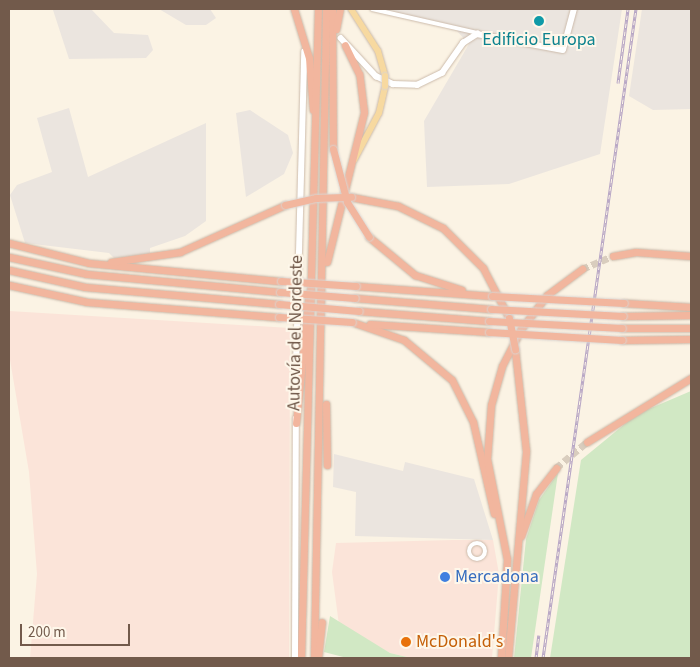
<!DOCTYPE html>
<meta charset="utf-8">
<style>
body{margin:0}
#map{position:relative;width:700px;height:667px;overflow:hidden;background:#fbf3e4;font-family:"Source Sans 3",sans-serif}
div>[style]{position:absolute}
.commercial>*{inset:0;background:#fbe4d9}
.industrial>*{inset:0;background:#ebe5df}
.green>*{inset:0;background:#d1e8c4}
.highway-tunnel>*{height:7px;margin-top:-3.5px;transform-origin:0;background:repeating-linear-gradient(90deg,#d9cdbe 0 7px,transparent 0 10.5px)}
.roads{filter:drop-shadow(0 0 1px #ccbbab) drop-shadow(0 0 1px #ccbbab)}
.street>*{height:4px;margin:-2px;padding:0 2px;transform-origin:2px;border-radius:2px;background:#fff}
.street>.ring{margin:-2px;padding:0;box-sizing:content-box;background:none;border:4px solid #fff;border-radius:50%}
.secondary>*{height:5.5px;margin:-2.75px;padding:0 2.75px;transform-origin:2.75px;border-radius:2.75px;background:#fff}
.primary>*{height:6px;margin:-3px;padding:0 3px;transform-origin:3px;border-radius:3px;background:#f7d9a0}
.highway>*{height:7px;margin:-3.5px;padding:0 3.5px;transform-origin:3.5px;border-radius:3.5px;background:#f2b69e}
.rail>*{height:3px;margin-top:-1.5px;transform-origin:0;background:repeating-linear-gradient(90deg,#fef7ea 0 4px,#b6a4c4 0 8px);box-sizing:border-box;border-block:1px solid #b6a4c4}
.bridges{filter:drop-shadow(0 0 1px #dad4d0) drop-shadow(0 0 1px #dad4d0)}
.primary-bridge>*{height:6px;margin:-3px;padding:0 3px;transform-origin:3px;border-radius:3px;background:#f7d9a0}
.highway-bridge>*{height:7px;margin:-3.5px;padding:0 3.5px;transform-origin:3.5px;border-radius:3.5px;background:#f2b69e}
.dots>*{width:14px;height:14px;translate:-50% -50%;box-sizing:border-box;border:2px solid #fef7ea;border-radius:50%}
span{translate:-50% -50%;white-space:nowrap;text-align:center;line-height:1.15;-webkit-text-stroke:4px #fef7ea;paint-order:stroke}
.culture-label{font-size:18px;color:#0d838f}
.street-label{font-size:18px;color:#725a4b}
.shop-label{font-size:18px;color:#366cbe}
.left{translate:0 -50%;text-align:left}
.food-label{font-size:18px;color:#c56008}
.frame{position:absolute;inset:0;border:10px solid #725a4b;pointer-events:none}
.scale{position:absolute;left:20px;top:624px;width:110px;height:22px;box-sizing:border-box;border:2px solid #725a4b;border-top:0;padding-left:6px;font-size:15px;line-height:18px;white-space:nowrap;color:#725a4b;-webkit-text-stroke:4px #fef7ea;paint-order:stroke}
</style>
<div id="map">
<div class="commercial">
<div style="clip-path:polygon(9px 311px,290px 328px,289px 658px,30px 658px,37px 574px,29px 472px,9px 354px)"></div>
<div style="clip-path:polygon(453px 540px,493px 540px,499px 574px,492px 658px,411px 658px,390px 653px,339px 625px,332px 572px,336px 543px)"></div>
</div>
<div class="industrial">
<div style="clip-path:polygon(91px 9px,114px 33px,148px 35px,153px 50px,146px 58px,69px 59px,53px 10px)"></div>
<div style="clip-path:polygon(159px 9px,210px 9px,216px 18px,206px 25px,186px 25px)"></div>
<div style="clip-path:polygon(367px 9px,622px 9px,600px 154px,509px 184px,427px 187px,424px 121px,469px 44px,456px 30px)"></div>
<div style="clip-path:polygon(642px 9px,691px 9px,691px 109px,653px 110px,629px 96px)"></div>
<div style="clip-path:polygon(69px 108px,88px 177px,206px 123px,206px 221px,185px 236px,150px 248px,150px 256px,115px 259px,109px 253px,25px 243px,10px 195px,17px 185px,52px 172px,37px 118px)"></div>
<div style="clip-path:polygon(250px 110px,288px 135px,293px 153px,284px 174px,246px 197px,236px 113px)"></div>
<div style="clip-path:polygon(334px 454px,403px 471px,405px 462px,474px 479px,493px 540px,355px 536px,356px 492px,333px 487px)"></div>
</div>
<div class="green">
<div style="clip-path:polygon(691px 391px,691px 658px,550px 658px,581px 460px,637px 414px)"></div>
<div style="clip-path:polygon(558px 473px,531px 658px,514px 658px,526px 539px,539px 500px)"></div>
<div style="clip-path:polygon(330px 616px,390px 653px,411px 658px,347px 658px,324px 652px)"></div>
</div>
<div class="highway-tunnel">
<div style="left:582px;top:269px;width:34px;rotate:-23deg"></div>
<div style="left:556px;top:468px;width:40px;rotate:-40deg"></div>
</div>
<div class="roads">
<div class="street">
<div style="left:372px;top:9px;width:109px;rotate:12.8deg"></div>
<div class="ring" style="left:469px;top:543px;width:12px;height:12px"></div>
</div>
<div class="secondary">
<div style="left:341px;top:38px;width:52px;rotate:47.4deg"></div>
<div style="left:376px;top:76px;width:19px;rotate:25deg"></div>
<div style="left:393px;top:84px;width:24px;rotate:2deg"></div>
<div style="left:417px;top:85px;width:28px;rotate:-26deg"></div>
<div style="left:442px;top:73px;width:37px;rotate:-55deg"></div>
<div style="left:463px;top:43px;width:17px;rotate:-33deg"></div>
<div style="left:477px;top:34px;width:87px;rotate:10.5deg"></div>
<div style="left:563px;top:50px;width:42px;rotate:-75deg"></div>
<div style="left:295px;top:405px;width:353px;rotate:-88.5deg"></div>
<div style="left:295px;top:658px;width:239px;rotate:-89.8deg"></div>
</div>
<div class="primary">
<div style="left:351px;top:9px;width:50px;rotate:57.3deg"></div>
<div style="left:378px;top:51px;width:26px;rotate:74deg"></div>
<div style="left:354px;top:160px;width:53px;rotate:-62deg"></div>
<div style="left:379px;top:113px;width:28px;rotate:-77deg"></div>
</div>
<div class="highway">
<div style="left:294px;top:9px;width:51px;rotate:73deg"></div>
<div style="left:309px;top:58px;width:52px;rotate:85.6deg"></div>
<div style="left:332px;top:9px;width:140px;rotate:89.6deg"></div>
<div style="left:336px;top:29px;width:20px;rotate:-79deg"></div>
<div style="left:351px;top:197px;width:48px;rotate:10.8deg"></div>
<div style="left:398px;top:206px;width:50px;rotate:26.1deg"></div>
<div style="left:443px;top:228px;width:57px;rotate:45deg"></div>
<div style="left:483px;top:268px;width:56px;rotate:62.5deg"></div>
<div style="left:369px;top:237px;width:60px;rotate:39.6deg"></div>
<div style="left:415px;top:275px;width:49px;rotate:17.7deg"></div>
<div style="left:9px;top:243px;width:82px;rotate:14deg"></div>
<div style="left:89px;top:263px;width:193px;rotate:5.4deg"></div>
<div style="left:613px;top:256px;width:23px;rotate:-10deg"></div>
<div style="left:636px;top:252px;width:55px;rotate:4.2deg"></div>
<div style="left:9px;top:257px;width:80px;rotate:12.3deg"></div>
<div style="left:87px;top:274px;width:194px;rotate:5.3deg"></div>
<div style="left:111px;top:262px;width:70px;rotate:-8.2deg"></div>
<div style="left:180px;top:252px;width:115px;rotate:-24.1deg"></div>
<div style="left:327px;top:262px;width:154px;rotate:-76.1deg"></div>
<div style="left:364px;top:112px;width:38px;rotate:-97deg"></div>
<div style="left:359px;top:74px;width:32px;rotate:-116deg"></div>
<div style="left:9px;top:270px;width:78px;rotate:12.6deg"></div>
<div style="left:85px;top:287px;width:195px;rotate:5deg"></div>
<div style="left:9px;top:285px;width:80px;rotate:12.3deg"></div>
<div style="left:87px;top:302px;width:193px;rotate:4.5deg"></div>
<div style="left:356px;top:286px;width:136px;rotate:4.2deg"></div>
<div style="left:355px;top:298px;width:136px;rotate:4.6deg"></div>
<div style="left:624px;top:303px;width:67px;rotate:3.4deg"></div>
<div style="left:359px;top:311px;width:130px;rotate:4.4deg"></div>
<div style="left:623px;top:316px;width:68px;rotate:-0.8deg"></div>
<div style="left:355px;top:323px;width:52px;rotate:19.1deg"></div>
<div style="left:404px;top:340px;width:62px;rotate:39.8deg"></div>
<div style="left:452px;top:380px;width:47px;rotate:63.4deg"></div>
<div style="left:473px;top:422px;width:94px;rotate:77.1deg"></div>
<div style="left:370px;top:324px;width:119px;rotate:3.8deg"></div>
<div style="left:622px;top:328px;width:69px"></div>
<div style="left:622px;top:340px;width:69px;rotate:-0.8deg"></div>
<div style="left:326px;top:404px;width:61px;rotate:89.1deg"></div>
<div style="left:296px;top:423px;width:131px;rotate:-84.3deg"></div>
<div style="left:587px;top:442px;width:122px;rotate:-31.6deg"></div>
<div style="left:521px;top:536px;width:45px;rotate:-70.3deg"></div>
<div style="left:536px;top:494px;width:33px;rotate:-52deg"></div>
<div style="left:301px;top:658px;width:649px;rotate:-88.5deg"></div>
<div style="left:314px;top:658px;width:649px;rotate:-88.94deg"></div>
<div style="left:318px;top:658px;width:36px;rotate:-84deg"></div>
<div style="left:501px;top:658px;width:99px;rotate:-86.5deg"></div>
<div style="left:507px;top:559px;width:102px;rotate:-101.3deg"></div>
<div style="left:487px;top:459px;width:54px;rotate:-85.8deg"></div>
<div style="left:491px;top:405px;width:41px;rotate:-74.2deg"></div>
<div style="left:502px;top:366px;width:42px;rotate:-62.8deg"></div>
<div style="left:521px;top:329px;width:43px;rotate:-52.6deg"></div>
<div style="left:547px;top:295px;width:44px;rotate:-36.6deg"></div>
<div style="left:508px;top:658px;width:208px;rotate:-85deg"></div>
<div style="left:526px;top:451px;width:103px;rotate:-96.2deg"></div>
</div>
</div>
<div class="rail">
<div style="left:618px;top:83px;width:75px;rotate:-82.3deg"></div>
<div style="left:536px;top:658px;width:23px;rotate:-83deg"></div>
<div style="left:543px;top:658px;width:656px;rotate:-81.85deg"></div>
</div>
<div class="bridges">
<div class="primary-bridge">
<div style="left:385px;top:76px;width:10px;rotate:90deg"></div>
</div>
<div class="highway-bridge">
<div style="left:333px;top:149px;width:55px;rotate:75.2deg"></div>
<div style="left:347px;top:202px;width:41px;rotate:57.8deg"></div>
<div style="left:285px;top:205px;width:32px;rotate:-13deg"></div>
<div style="left:316px;top:198px;width:35px;rotate:-2deg"></div>
<div style="left:281px;top:281px;width:75px;rotate:3.8deg"></div>
<div style="left:280px;top:292px;width:75px;rotate:4.6deg"></div>
<div style="left:492px;top:296px;width:132px;rotate:3deg"></div>
<div style="left:279px;top:304px;width:80px;rotate:5deg"></div>
<div style="left:491px;top:309px;width:132px;rotate:3deg"></div>
<div style="left:279px;top:317px;width:73px;rotate:3.9deg"></div>
<div style="left:509px;top:318px;width:32px;rotate:79deg"></div>
<div style="left:489px;top:321px;width:133px;rotate:3deg"></div>
<div style="left:489px;top:332px;width:133px;rotate:3.4deg"></div>
</div>
</div>
<div class="dots">
<div style="left:539px;top:21px;background:#0f9aa8"></div>
<div style="left:445px;top:577px;background:#3f7fe0"></div>
<div style="left:406px;top:642px;background:#e8710a"></div>
</div>
<div class="culture-label">
<span style="left:539px;top:40px">Edificio Europa</span>
</div>
<div class="street-label">
<span style="left:296px;top:333px;rotate:-89deg">Autovía del Nordeste</span>
</div>
<div class="shop-label">
<span class="left" style="left:455px;top:577px">Mercadona</span>
</div>
<div class="food-label">
<span class="left" style="left:416px;top:642px">McDonald's</span>
</div>
<div class="frame"></div>
<div class="scale">200 m</div>
</div>
